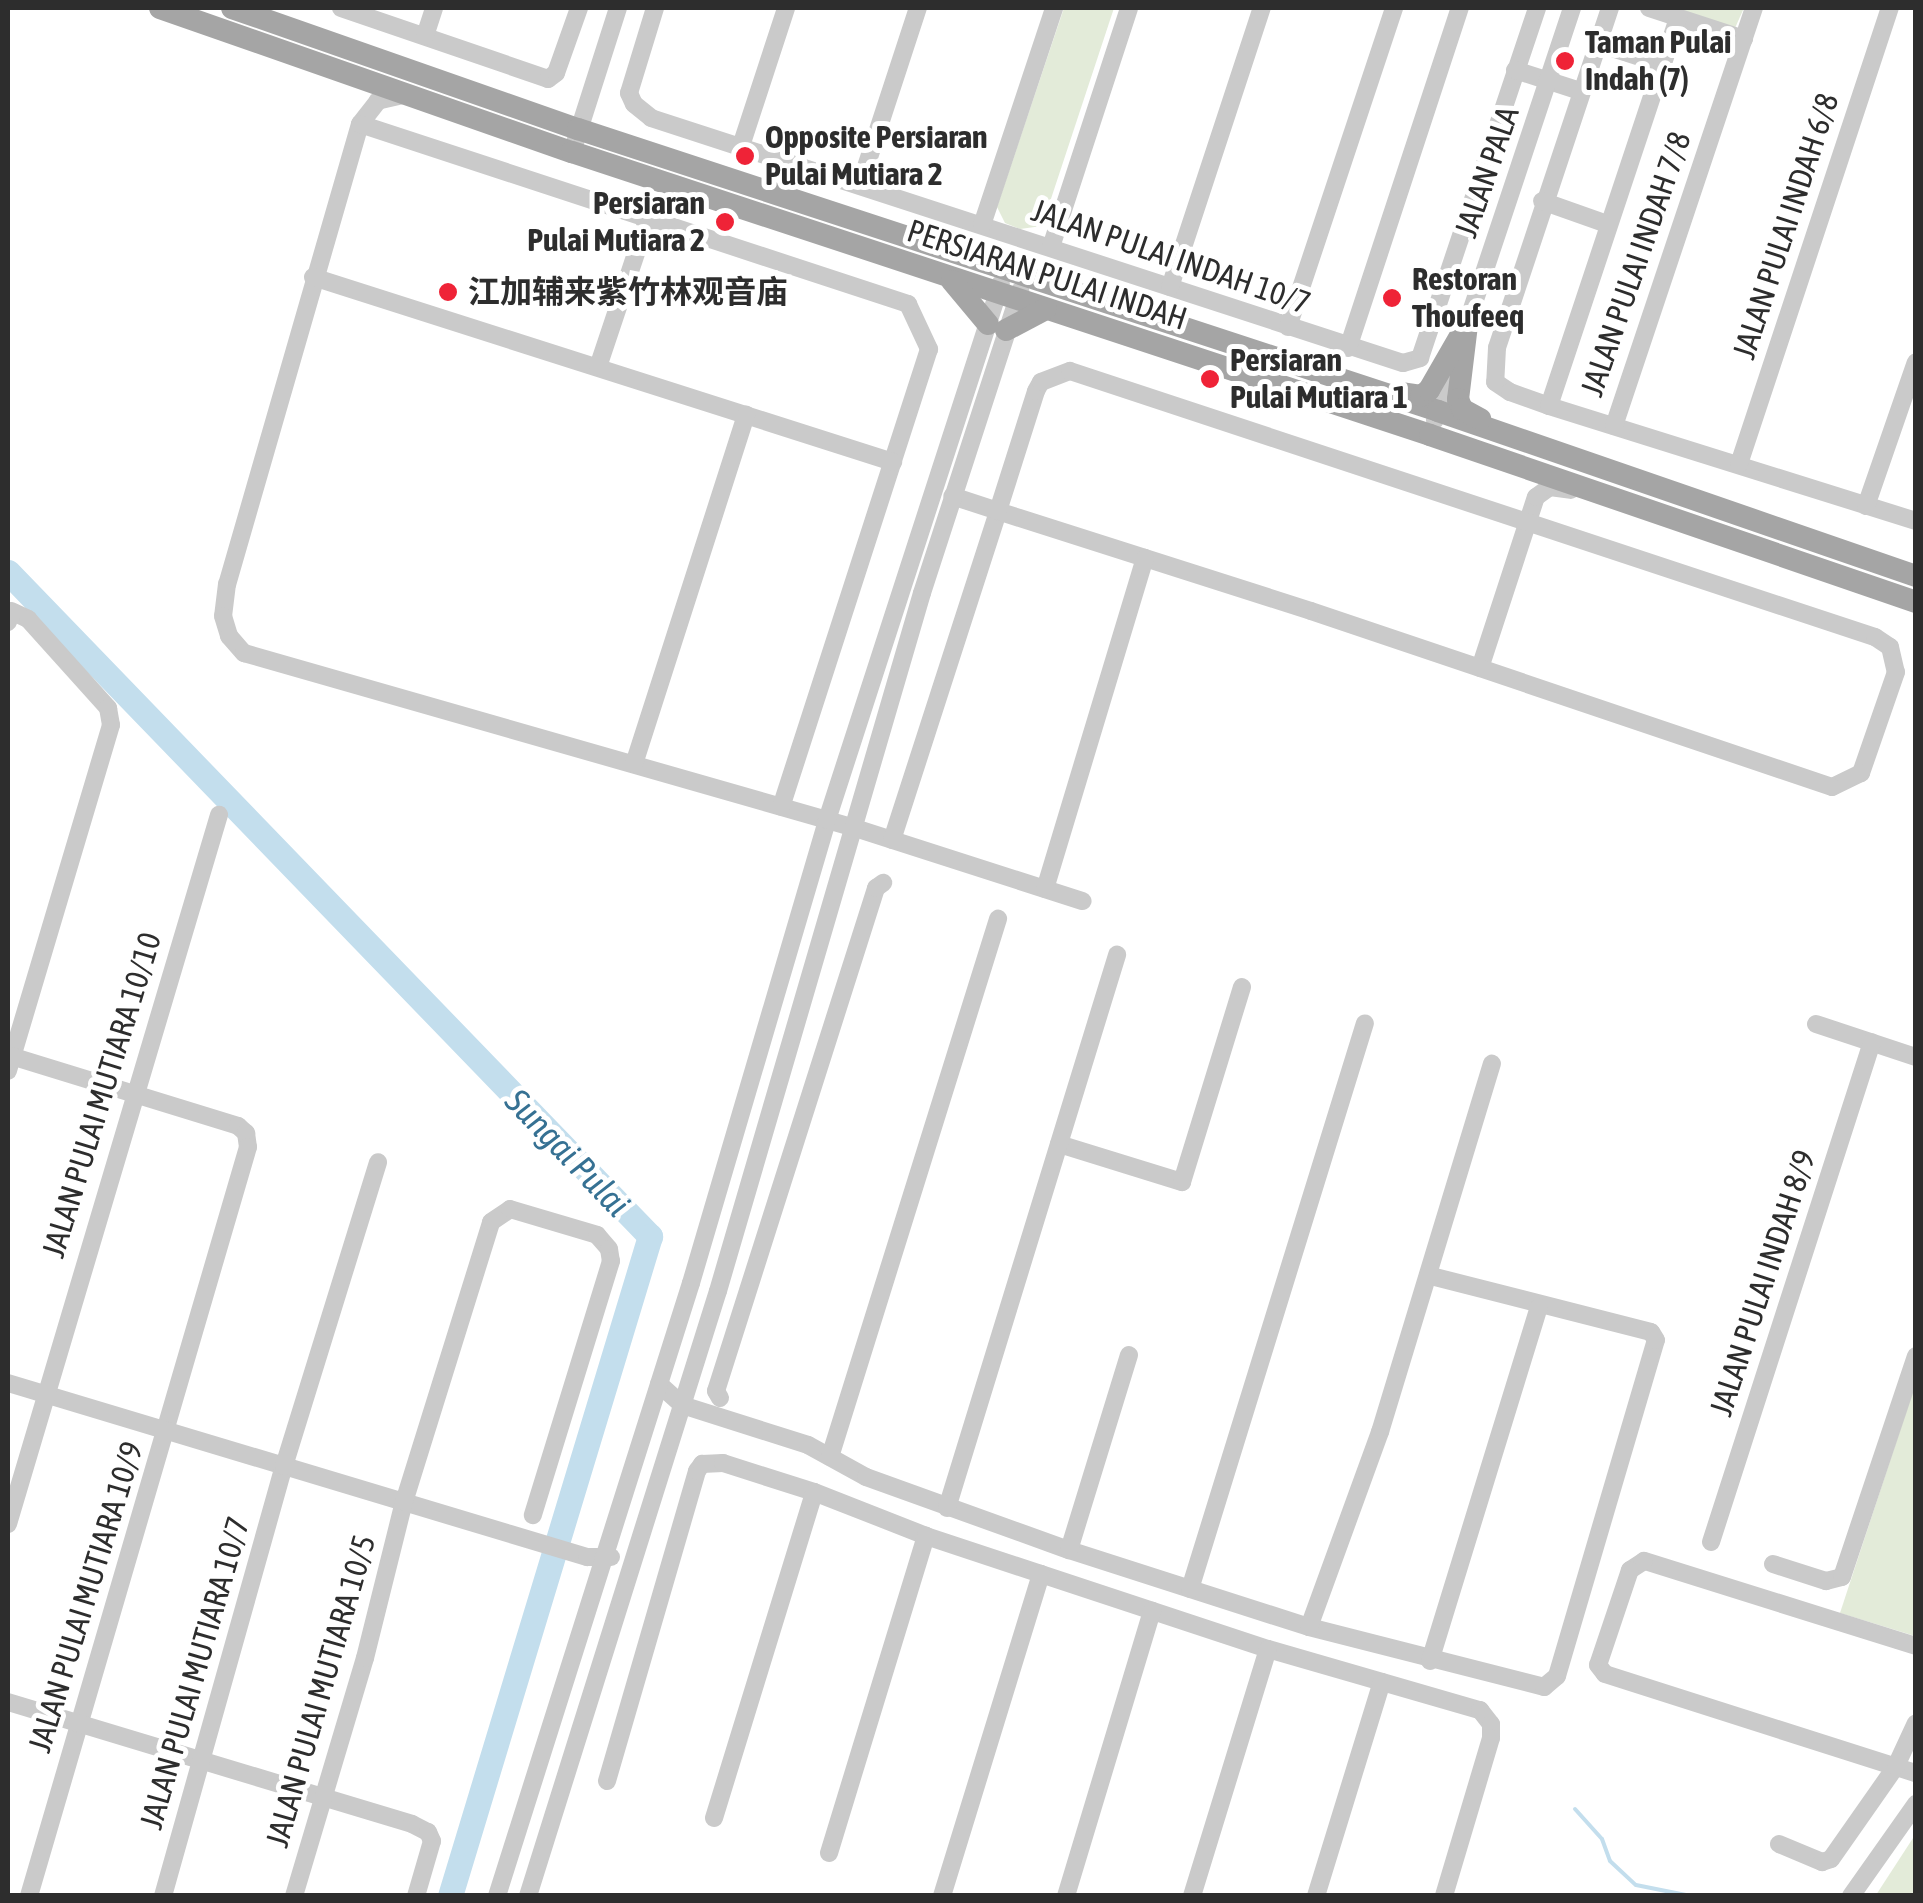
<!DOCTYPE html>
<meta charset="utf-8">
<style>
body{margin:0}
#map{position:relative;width:1923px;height:1903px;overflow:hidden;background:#fff;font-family:"Asap Condensed","Noto Sans SC",sans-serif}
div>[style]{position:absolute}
.green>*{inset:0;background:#e3ebd9}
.stream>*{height:4px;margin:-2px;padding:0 2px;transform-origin:2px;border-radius:2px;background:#c3deed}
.river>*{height:25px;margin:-12.5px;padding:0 12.5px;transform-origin:12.5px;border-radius:12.5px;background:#c3deed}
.minor>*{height:18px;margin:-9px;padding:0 9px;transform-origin:9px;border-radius:9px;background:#cacaca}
.major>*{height:22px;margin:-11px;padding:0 11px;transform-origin:11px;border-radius:11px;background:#a5a5a5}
.dots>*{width:28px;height:28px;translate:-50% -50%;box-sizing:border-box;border:5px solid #fff;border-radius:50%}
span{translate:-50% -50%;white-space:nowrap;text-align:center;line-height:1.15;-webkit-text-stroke:10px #fff;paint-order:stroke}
.poi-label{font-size:32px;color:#2d2d2d;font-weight:700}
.left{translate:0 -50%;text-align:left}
.right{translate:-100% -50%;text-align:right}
.street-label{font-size:32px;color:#2d2d2d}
.water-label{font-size:35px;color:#367193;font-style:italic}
.frame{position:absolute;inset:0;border:10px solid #2d2d2d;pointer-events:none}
</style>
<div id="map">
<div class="green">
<div style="clip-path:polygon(1064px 8px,1114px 8px,1042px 226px,1020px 229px,1005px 223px,997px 207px)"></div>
<div style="clip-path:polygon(1667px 8px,1744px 8px,1735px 28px)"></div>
<div style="clip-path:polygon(1915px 1385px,1915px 1636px,1840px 1613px)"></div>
<div style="clip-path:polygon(1915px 1835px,1915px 1895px,1876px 1895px)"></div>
</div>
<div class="stream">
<div style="left:1575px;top:1809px;width:40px;rotate:48deg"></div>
<div style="left:1602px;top:1839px;width:23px;rotate:70deg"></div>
<div style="left:1610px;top:1861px;width:35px;rotate:43deg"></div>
<div style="left:1636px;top:1885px;width:56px;rotate:11.3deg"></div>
</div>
<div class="river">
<div style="left:8px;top:572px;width:924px;rotate:45.97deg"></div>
<div style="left:650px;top:1236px;width:690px;rotate:106.86deg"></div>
</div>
<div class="minor">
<div style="left:341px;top:8px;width:219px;rotate:18.9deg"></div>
<div style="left:548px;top:79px;width:10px;rotate:-37deg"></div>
<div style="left:556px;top:73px;width:69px;rotate:-70.5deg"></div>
<div style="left:655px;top:8px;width:89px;rotate:107deg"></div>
<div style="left:629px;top:93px;width:12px;rotate:66deg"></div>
<div style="left:634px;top:104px;width:22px;rotate:39deg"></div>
<div style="left:651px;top:118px;width:791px;rotate:18.05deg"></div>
<div style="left:1403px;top:363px;width:18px;rotate:-16deg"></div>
<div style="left:1420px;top:358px;width:369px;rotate:-71.5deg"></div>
<div style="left:1610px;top:8px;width:358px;rotate:108.4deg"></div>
<div style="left:1497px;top:348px;width:34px;rotate:93deg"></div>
<div style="left:1495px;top:382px;width:18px;rotate:34deg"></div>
<div style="left:1510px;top:392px;width:41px;rotate:19.7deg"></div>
<div style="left:1549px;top:406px;width:385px;rotate:17.4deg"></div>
<div style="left:1649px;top:8px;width:100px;rotate:18.1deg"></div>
<div style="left:425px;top:36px;width:29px;rotate:-72deg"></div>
<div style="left:1596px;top:43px;width:69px;rotate:17.7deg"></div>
<div style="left:1515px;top:70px;width:68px;rotate:17.9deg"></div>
<div style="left:403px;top:95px;width:26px;rotate:167deg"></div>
<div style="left:378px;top:101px;width:29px;rotate:128deg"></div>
<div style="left:360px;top:124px;width:479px;rotate:106.1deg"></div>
<div style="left:227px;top:584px;width:32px;rotate:97deg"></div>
<div style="left:223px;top:616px;width:21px;rotate:73deg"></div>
<div style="left:229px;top:636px;width:23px;rotate:49deg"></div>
<div style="left:244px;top:653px;width:636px;rotate:15.98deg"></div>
<div style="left:855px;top:828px;width:239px;rotate:17.8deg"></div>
<div style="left:360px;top:124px;width:577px;rotate:18.18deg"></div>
<div style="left:908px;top:304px;width:50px;rotate:65deg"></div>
<div style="left:929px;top:349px;width:481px;rotate:107.9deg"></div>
<div style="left:741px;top:146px;width:145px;rotate:-71.9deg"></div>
<div style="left:572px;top:152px;width:151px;rotate:-72.3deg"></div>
<div style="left:860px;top:185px;width:186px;rotate:-71.9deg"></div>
<div style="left:1542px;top:201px;width:69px;rotate:19.5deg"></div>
<div style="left:982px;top:225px;width:229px;rotate:-71.6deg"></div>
<div style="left:1051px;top:247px;width:251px;rotate:-71.9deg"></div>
<div style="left:313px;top:277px;width:609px;rotate:17.69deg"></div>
<div style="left:1170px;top:287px;width:294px;rotate:-71.8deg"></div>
<div style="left:1288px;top:327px;width:336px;rotate:-71.6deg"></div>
<div style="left:1348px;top:348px;width:358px;rotate:-71.8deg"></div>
<div style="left:598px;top:367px;width:160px;rotate:-71.5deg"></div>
<div style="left:1549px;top:406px;width:409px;rotate:-71.6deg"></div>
<div style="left:1435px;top:420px;width:434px;rotate:-71.6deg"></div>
<div style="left:1614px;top:426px;width:441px;rotate:-71.5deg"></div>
<div style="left:1739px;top:464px;width:480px;rotate:-71.7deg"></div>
<div style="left:1866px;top:506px;width:152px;rotate:-70.9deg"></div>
<div style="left:8px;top:622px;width:11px;rotate:-75deg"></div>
<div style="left:11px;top:611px;width:19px;rotate:25deg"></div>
<div style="left:28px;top:619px;width:120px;rotate:48deg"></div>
<div style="left:108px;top:708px;width:17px;rotate:80deg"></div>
<div style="left:111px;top:725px;width:361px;rotate:106.6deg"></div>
<div style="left:1480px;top:668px;width:180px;rotate:-71.9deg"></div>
<div style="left:1536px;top:497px;width:17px;rotate:-36deg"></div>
<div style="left:1550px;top:487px;width:21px;rotate:8deg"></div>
<div style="left:634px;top:764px;width:367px;rotate:-72.2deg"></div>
<div style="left:892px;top:840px;width:346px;rotate:-72.1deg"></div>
<div style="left:998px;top:511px;width:126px;rotate:-72.4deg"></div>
<div style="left:1036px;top:391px;width:10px;rotate:-61deg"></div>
<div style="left:1041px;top:382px;width:31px;rotate:-21deg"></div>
<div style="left:1070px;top:371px;width:848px;rotate:18.29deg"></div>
<div style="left:1875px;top:637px;width:18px;rotate:34deg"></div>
<div style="left:1890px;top:647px;width:26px;rotate:77deg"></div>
<div style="left:1896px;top:672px;width:107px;rotate:109.1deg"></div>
<div style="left:1861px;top:773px;width:32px;rotate:154deg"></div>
<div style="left:1832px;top:787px;width:550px;rotate:-161.33deg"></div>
<div style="left:1311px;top:611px;width:329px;rotate:-162.3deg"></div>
<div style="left:998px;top:511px;width:48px;rotate:-161.9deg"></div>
<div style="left:1045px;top:889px;width:346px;rotate:-73.2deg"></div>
<div style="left:1816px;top:1024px;width:105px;rotate:18.3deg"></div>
<div style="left:11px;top:1056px;width:238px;rotate:17.1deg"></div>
<div style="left:238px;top:1126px;width:11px;rotate:41deg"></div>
<div style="left:246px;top:1133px;width:14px;rotate:82deg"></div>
<div style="left:248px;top:1147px;width:780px;rotate:106.3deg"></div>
<div style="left:1059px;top:1144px;width:129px;rotate:17.2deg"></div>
<div style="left:1182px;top:1182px;width:204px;rotate:-72.9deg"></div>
<div style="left:8px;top:1383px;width:605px;rotate:16.73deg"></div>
<div style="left:587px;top:1557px;width:24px"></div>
<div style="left:659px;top:1384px;width:31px;rotate:42deg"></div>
<div style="left:682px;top:1405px;width:132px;rotate:17.6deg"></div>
<div style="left:808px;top:1445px;width:66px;rotate:28.9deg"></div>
<div style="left:866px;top:1477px;width:216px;rotate:19.8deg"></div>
<div style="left:1069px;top:1550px;width:252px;rotate:17.8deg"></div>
<div style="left:1309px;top:1627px;width:243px;rotate:14.3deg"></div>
<div style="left:1544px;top:1687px;width:17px;rotate:-40deg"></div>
<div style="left:1557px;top:1676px;width:350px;rotate:-73.6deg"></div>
<div style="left:1656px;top:1340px;width:9px;rotate:-122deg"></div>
<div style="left:1651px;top:1332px;width:230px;rotate:-165.7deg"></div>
<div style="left:720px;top:1398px;width:8px;rotate:-120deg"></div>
<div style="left:716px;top:1391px;width:528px;rotate:-72.35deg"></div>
<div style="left:876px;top:888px;width:9px;rotate:-36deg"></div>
<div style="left:830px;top:1457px;width:564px;rotate:-72.66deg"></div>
<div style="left:947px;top:1508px;width:579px;rotate:-72.91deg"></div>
<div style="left:8px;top:1524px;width:740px;rotate:-73.43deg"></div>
<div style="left:1711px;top:1542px;width:525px;rotate:-72.15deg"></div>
<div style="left:1069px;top:1550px;width:204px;rotate:-72.9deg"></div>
<div style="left:1773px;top:1564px;width:56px;rotate:17.8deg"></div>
<div style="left:1826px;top:1581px;width:16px;rotate:-14deg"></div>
<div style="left:1842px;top:1577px;width:233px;rotate:-71.5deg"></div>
<div style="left:1190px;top:1589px;width:592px;rotate:-72.82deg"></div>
<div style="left:1309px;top:1627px;width:208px;rotate:-70deg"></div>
<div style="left:1380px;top:1432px;width:385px;rotate:-73.1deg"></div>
<div style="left:1916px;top:1646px;width:285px;rotate:-162.6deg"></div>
<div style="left:1644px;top:1561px;width:17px;rotate:147deg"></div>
<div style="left:1630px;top:1570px;width:100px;rotate:108.6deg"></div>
<div style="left:1598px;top:1665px;width:11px;rotate:52deg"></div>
<div style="left:1605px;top:1674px;width:326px;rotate:17.7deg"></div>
<div style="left:1430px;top:1661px;width:370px;rotate:-72.9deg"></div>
<div style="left:8px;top:1702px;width:422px;rotate:16.8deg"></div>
<div style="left:412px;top:1824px;width:18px;rotate:27deg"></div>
<div style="left:428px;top:1832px;width:10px;rotate:66deg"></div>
<div style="left:432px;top:1841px;width:57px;rotate:106.2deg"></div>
<div style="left:607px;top:1781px;width:323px;rotate:-73.8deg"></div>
<div style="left:697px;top:1471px;width:9px;rotate:-54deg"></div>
<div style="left:702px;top:1464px;width:21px;rotate:-3deg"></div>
<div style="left:723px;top:1463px;width:96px;rotate:17.7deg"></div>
<div style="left:814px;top:1492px;width:120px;rotate:21.4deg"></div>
<div style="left:926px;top:1536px;width:360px;rotate:18.3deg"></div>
<div style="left:1268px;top:1649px;width:221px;rotate:16.1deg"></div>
<div style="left:1480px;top:1710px;width:18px;rotate:52deg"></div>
<div style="left:1491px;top:1724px;width:14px;rotate:90deg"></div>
<div style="left:1491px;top:1738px;width:165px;rotate:106.6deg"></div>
<div style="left:714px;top:1818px;width:341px;rotate:-72.9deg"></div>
<div style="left:1779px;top:1844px;width:47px;rotate:22.7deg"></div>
<div style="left:1822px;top:1862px;width:9px;rotate:-18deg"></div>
<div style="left:1831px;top:1859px;width:113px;rotate:-55deg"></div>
<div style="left:1896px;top:1766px;width:47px;rotate:-65.1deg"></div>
<div style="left:829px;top:1853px;width:332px;rotate:-73deg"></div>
<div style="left:163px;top:1896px;width:447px;rotate:-74.3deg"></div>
<div style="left:284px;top:1466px;width:318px;rotate:-72.8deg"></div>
<div style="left:294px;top:1896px;width:248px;rotate:-73.4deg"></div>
<div style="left:365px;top:1658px;width:161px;rotate:-76deg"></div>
<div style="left:404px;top:1502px;width:293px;rotate:-72.7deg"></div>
<div style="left:491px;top:1222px;width:23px;rotate:-34deg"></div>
<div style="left:510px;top:1209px;width:91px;rotate:16.6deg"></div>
<div style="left:597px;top:1235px;width:18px;rotate:49deg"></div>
<div style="left:609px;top:1249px;width:12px;rotate:81deg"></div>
<div style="left:611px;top:1261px;width:266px;rotate:107.1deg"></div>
<div style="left:497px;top:1896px;width:643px;rotate:-72.44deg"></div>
<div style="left:691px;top:1283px;width:483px;rotate:-73.6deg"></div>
<div style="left:827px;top:820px;width:564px;rotate:-72.05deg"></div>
<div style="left:528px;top:1896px;width:634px;rotate:-72.57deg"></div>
<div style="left:718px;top:1291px;width:727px;rotate:-73.71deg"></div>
<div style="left:922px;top:593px;width:318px;rotate:-72deg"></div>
<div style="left:942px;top:1896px;width:337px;rotate:-72.9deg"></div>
<div style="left:1066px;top:1896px;width:298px;rotate:-73.2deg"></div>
<div style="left:1192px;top:1896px;width:258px;rotate:-72.9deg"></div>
<div style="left:1316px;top:1896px;width:224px;rotate:-72.9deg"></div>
<div style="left:1851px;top:1896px;width:113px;rotate:-54.8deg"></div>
</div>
<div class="major">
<div style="left:160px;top:8px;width:436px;rotate:19.3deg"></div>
<div style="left:572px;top:152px;width:903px;rotate:18.25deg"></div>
<div style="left:1430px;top:435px;width:514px;rotate:18.96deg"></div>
<div style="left:232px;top:8px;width:367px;rotate:19.3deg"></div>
<div style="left:578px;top:129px;width:905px;rotate:18.15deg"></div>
<div style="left:1438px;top:411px;width:506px;rotate:19.04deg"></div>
<div style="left:952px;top:281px;width:56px;rotate:50.1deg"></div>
<div style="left:1467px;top:325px;width:75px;rotate:96.9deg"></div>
<div style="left:1458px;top:399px;width:11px;rotate:68deg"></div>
<div style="left:1462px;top:409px;width:21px;rotate:29deg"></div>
<div style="left:1006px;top:330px;width:45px;rotate:-27.7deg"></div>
<div style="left:1402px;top:393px;width:19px;rotate:9deg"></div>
<div style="left:1421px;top:396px;width:10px;rotate:-37deg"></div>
<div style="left:1429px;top:390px;width:68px;rotate:-60deg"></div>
</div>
<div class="dots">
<div style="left:1565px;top:61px;background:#ef2337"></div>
<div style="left:745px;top:156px;background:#ef2337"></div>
<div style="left:725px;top:222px;background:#ef2337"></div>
<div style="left:448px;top:292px;background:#ef2337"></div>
<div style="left:1392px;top:298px;background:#ef2337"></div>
<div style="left:1210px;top:379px;background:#ef2337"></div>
</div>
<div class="poi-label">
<span class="left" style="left:1585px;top:61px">Taman Pulai<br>Indah (7)</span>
<span class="left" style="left:765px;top:156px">Opposite Persiaran<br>Pulai Mutiara 2</span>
<span class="right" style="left:705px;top:222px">Persiaran<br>Pulai Mutiara 2</span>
<span class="left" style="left:1412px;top:298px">Restoran<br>Thoufeeq</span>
<span class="left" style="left:468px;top:292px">江加辅来紫竹林观音庙</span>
<span class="left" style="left:1230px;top:379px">Persiaran<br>Pulai Mutiara 1</span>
</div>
<div class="street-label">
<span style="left:1487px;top:172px;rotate:-71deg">JALAN PALA</span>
<span style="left:1786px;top:226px;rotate:-72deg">JALAN PULAI INDAH 6/8</span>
<span style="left:1171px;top:257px;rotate:19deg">JALAN PULAI INDAH 10/7</span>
<span style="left:1636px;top:264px;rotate:-71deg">JALAN PULAI INDAH 7/8</span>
<span style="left:1047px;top:275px;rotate:18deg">PERSIARAN PULAI INDAH</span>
<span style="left:102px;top:1095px;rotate:-73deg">JALAN PULAI MUTIARA 10/10</span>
<span style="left:1763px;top:1283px;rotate:-72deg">JALAN PULAI INDAH 8/9</span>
<span style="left:86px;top:1597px;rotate:-73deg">JALAN PULAI MUTIARA 10/9</span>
<span style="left:195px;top:1673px;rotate:-74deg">JALAN PULAI MUTIARA 10/7</span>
<span style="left:321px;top:1691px;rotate:-74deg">JALAN PULAI MUTIARA 10/5</span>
</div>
<div class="water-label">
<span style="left:568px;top:1152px;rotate:46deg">Sungai Pulai</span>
</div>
<div class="frame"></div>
</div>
